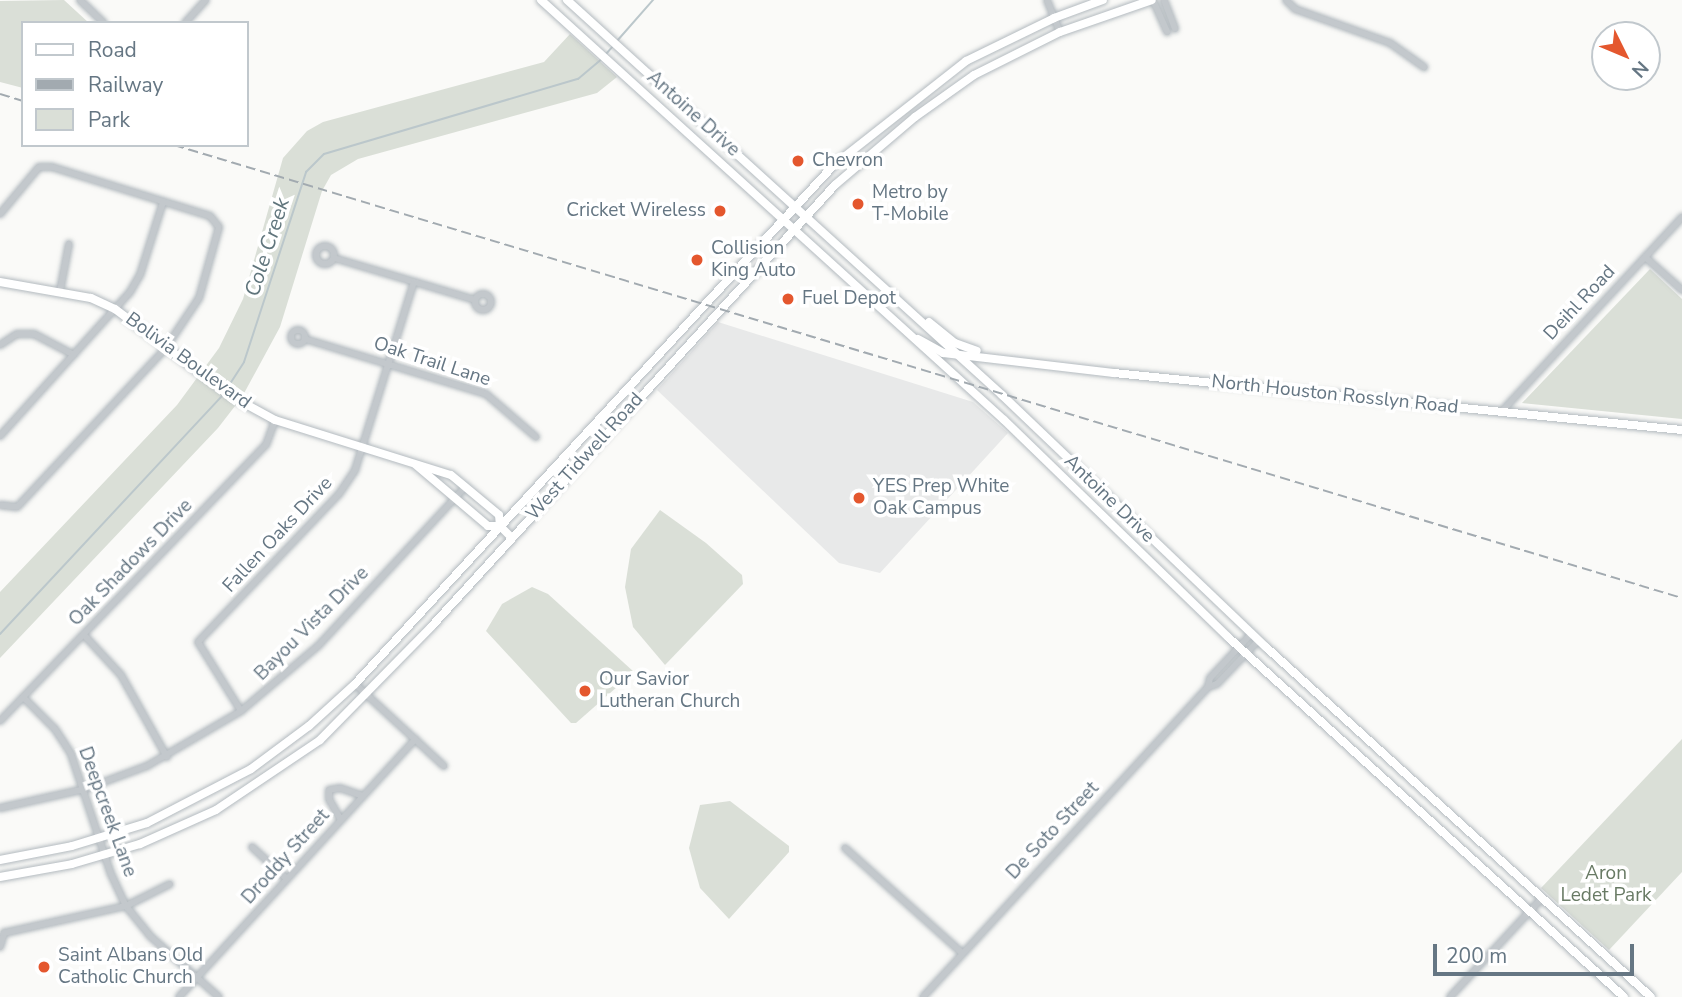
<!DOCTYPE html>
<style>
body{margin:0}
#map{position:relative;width:1682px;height:997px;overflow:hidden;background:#fafaf8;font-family:"Nunito Sans",sans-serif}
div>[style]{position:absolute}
.built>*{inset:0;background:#e8e9e9}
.green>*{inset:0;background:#dadfd7}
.stream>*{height:2px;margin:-1px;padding:0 1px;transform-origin:1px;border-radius:1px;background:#bbc7cb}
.roads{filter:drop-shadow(0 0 2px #b3babf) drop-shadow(0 0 2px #b3babf)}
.street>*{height:6px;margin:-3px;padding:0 3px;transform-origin:3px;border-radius:3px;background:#c3c8cc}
.street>.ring{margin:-3px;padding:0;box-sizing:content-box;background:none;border:6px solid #c3c8cc;border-radius:50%}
.secondary>*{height:8px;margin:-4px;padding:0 4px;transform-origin:4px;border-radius:4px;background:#fff}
.rail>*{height:2px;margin-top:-1px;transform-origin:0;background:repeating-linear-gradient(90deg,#a2aab0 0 10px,transparent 0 15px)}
.dots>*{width:19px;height:19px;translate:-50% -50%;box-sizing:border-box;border:4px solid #fff;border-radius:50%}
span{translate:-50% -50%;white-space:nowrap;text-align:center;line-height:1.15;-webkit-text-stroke:7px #fff;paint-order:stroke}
.street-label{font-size:19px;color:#657683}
.poi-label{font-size:19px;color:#657683}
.left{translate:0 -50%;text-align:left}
.right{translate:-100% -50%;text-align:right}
.park-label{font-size:19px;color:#687a64}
.water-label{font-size:21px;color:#60757c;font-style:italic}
.legend{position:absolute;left:21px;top:21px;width:228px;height:126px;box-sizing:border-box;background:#fff;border:2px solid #c1c8cd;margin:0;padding:9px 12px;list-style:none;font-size:21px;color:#657683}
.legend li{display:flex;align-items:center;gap:14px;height:35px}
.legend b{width:35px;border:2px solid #c1c8cd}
.north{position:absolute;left:1591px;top:21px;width:70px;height:70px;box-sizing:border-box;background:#fff;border:2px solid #c1c8cd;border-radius:50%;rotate:133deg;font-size:19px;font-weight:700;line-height:28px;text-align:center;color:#657683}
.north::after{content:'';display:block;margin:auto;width:24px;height:32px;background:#e4572e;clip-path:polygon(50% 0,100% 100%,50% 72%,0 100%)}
.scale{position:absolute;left:1433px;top:944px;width:201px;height:32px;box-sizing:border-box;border:4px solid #657683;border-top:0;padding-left:9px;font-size:21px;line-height:24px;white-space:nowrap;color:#657683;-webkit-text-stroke:5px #fff;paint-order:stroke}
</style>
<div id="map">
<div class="built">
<div style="clip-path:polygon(718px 322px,973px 402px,1008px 433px,880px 573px,839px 563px,657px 390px)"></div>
</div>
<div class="green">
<div style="clip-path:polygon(64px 0,89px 23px,23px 23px,23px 88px,0 82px,0 1px)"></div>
<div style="clip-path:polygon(570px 34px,617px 77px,597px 93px,358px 159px,331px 175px,322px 191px,280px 327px,242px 397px,218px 428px,0 658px,0 592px,177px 405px,219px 348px,243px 299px,283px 158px,307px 131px,323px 122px,544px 62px)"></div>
<div style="clip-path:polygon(1650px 269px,1682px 299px,1682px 419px,1522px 403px)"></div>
<div style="clip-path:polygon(660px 510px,706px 543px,742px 575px,743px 584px,665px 665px,633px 627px,625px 587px,631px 549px)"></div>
<div style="clip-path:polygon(532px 587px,548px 594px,634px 672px,576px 723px,571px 723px,486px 631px,502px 604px)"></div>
<div style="clip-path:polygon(1682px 739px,1682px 872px,1609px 950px,1541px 888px)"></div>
<div style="clip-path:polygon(730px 801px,789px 846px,789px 852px,729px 919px,700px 888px,689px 848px,700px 805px)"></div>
</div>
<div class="stream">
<div style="left:617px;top:41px;width:55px;rotate:-48.7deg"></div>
<div style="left:605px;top:55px;width:12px;rotate:-48deg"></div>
<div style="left:226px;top:390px;width:33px;rotate:-57deg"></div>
<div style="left:244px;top:362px;width:200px;rotate:-71.9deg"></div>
<div style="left:306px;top:172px;width:25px;rotate:-45deg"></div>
<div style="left:324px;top:154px;width:265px;rotate:-16.5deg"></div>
<div style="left:578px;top:79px;width:31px;rotate:-40deg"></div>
<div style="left:0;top:634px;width:327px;rotate:-47deg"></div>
</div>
<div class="roads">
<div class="street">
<div style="left:80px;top:0;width:33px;rotate:44deg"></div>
<div style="left:1047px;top:0;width:35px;rotate:68deg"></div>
<div style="left:1153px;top:0;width:35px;rotate:66deg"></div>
<div style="left:1164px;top:0;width:31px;rotate:69deg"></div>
<div style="left:1286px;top:0;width:13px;rotate:45deg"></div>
<div style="left:1295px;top:9px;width:101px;rotate:19.7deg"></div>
<div style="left:1390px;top:43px;width:42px;rotate:35.2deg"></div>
<div style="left:185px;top:23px;width:31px;rotate:-48deg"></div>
<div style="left:0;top:214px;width:61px;rotate:-50.3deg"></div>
<div style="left:39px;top:167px;width:13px"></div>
<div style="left:52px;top:167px;width:165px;rotate:17.2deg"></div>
<div style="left:210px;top:216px;width:14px;rotate:51deg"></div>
<div style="left:219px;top:227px;width:74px;rotate:105.7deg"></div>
<div style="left:199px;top:298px;width:61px;rotate:123.7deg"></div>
<div style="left:165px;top:349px;width:216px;rotate:133.1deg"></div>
<div style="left:17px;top:507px;width:17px;rotate:-173deg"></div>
<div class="ring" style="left:316px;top:246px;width:12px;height:12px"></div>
<div style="left:1645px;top:257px;width:50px;rotate:41.7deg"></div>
<div style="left:334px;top:258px;width:147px;rotate:16.6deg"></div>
<div style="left:60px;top:291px;width:48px;rotate:-79.2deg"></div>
<div class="ring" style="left:475px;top:294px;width:10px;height:10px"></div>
<div class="ring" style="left:291px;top:330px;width:8px;height:8px"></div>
<div style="left:305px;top:339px;width:189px;rotate:16.9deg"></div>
<div style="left:486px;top:394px;width:66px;rotate:40.7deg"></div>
<div style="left:0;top:345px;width:20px;rotate:-33deg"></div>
<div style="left:17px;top:334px;width:17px"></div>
<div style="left:34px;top:334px;width:45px;rotate:27.7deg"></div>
<div style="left:1502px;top:411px;width:265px;rotate:-47.1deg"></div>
<div style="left:0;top:436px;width:194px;rotate:-47.9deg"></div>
<div style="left:130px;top:292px;width:20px;rotate:-60deg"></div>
<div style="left:140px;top:275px;width:77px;rotate:-72.5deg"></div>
<div style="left:84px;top:635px;width:54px;rotate:47.2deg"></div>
<div style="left:121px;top:675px;width:94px;rotate:60.7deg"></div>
<div style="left:355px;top:684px;width:121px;rotate:42.7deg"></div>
<div style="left:1208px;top:687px;width:9px;rotate:-18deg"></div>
<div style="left:1217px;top:684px;width:59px;rotate:-46.4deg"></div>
<div style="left:23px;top:697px;width:45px;rotate:45deg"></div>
<div style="left:55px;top:729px;width:30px;rotate:57deg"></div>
<div style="left:71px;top:754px;width:126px;rotate:71.6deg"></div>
<div style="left:111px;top:874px;width:35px;rotate:65deg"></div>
<div style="left:126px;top:906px;width:38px;rotate:51deg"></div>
<div style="left:150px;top:936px;width:92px;rotate:41.5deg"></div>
<div style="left:241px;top:711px;width:81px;rotate:-121.9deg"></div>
<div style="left:198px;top:642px;width:204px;rotate:-46.4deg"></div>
<div style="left:339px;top:494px;width:29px;rotate:-56deg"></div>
<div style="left:355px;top:470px;width:197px;rotate:-72.6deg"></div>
<div style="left:0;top:721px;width:383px;rotate:-46.1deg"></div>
<div style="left:266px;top:445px;width:27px;rotate:-70deg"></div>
<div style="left:0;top:808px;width:87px;rotate:-12.6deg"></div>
<div style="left:85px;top:789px;width:66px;rotate:-20.4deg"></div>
<div style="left:147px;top:766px;width:109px;rotate:-30.3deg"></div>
<div style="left:241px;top:711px;width:101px;rotate:-40.2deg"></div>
<div style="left:318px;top:646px;width:218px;rotate:-47.2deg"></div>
<div style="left:341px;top:820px;width:24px;rotate:-120deg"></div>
<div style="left:329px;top:799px;width:9px;rotate:-90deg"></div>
<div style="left:329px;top:790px;width:11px;rotate:-10deg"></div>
<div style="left:340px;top:788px;width:24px;rotate:19deg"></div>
<div style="left:252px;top:847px;width:47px;rotate:42.4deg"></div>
<div style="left:845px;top:848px;width:157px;rotate:41.9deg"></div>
<div style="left:0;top:947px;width:15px;rotate:-74deg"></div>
<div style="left:4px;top:933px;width:125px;rotate:-12.5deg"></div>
<div style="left:126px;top:906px;width:49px;rotate:-26.6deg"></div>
<div style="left:179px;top:997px;width:350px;rotate:-47.5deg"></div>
<div style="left:923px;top:997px;width:421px;rotate:-47.4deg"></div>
<div style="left:1208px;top:687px;width:9px;rotate:-77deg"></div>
<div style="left:1210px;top:678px;width:60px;rotate:-47deg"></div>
<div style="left:1450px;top:997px;width:135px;rotate:-47.1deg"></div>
</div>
<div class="secondary">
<div style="left:541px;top:0;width:625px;rotate:42.21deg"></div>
<div style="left:1004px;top:420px;width:312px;rotate:44.1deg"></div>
<div style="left:1228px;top:637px;width:535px;rotate:42.27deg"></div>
<div style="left:567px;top:0;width:588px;rotate:42.24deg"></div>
<div style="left:1002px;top:395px;width:365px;rotate:43.7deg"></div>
<div style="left:1266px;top:647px;width:520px;rotate:42.27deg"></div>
<div style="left:0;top:282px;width:92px;rotate:10deg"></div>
<div style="left:91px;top:298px;width:26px;rotate:25deg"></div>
<div style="left:115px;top:309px;width:145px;rotate:36.9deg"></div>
<div style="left:231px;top:396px;width:50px;rotate:28.6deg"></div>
<div style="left:275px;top:420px;width:184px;rotate:17.4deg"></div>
<div style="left:451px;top:475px;width:62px;rotate:39.8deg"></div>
<div style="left:499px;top:515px;width:11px;rotate:85deg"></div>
<div style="left:929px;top:322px;width:33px;rotate:39deg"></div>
<div style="left:955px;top:343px;width:23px;rotate:20deg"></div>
<div style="left:918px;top:339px;width:29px;rotate:29deg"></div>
<div style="left:943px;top:353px;width:172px;rotate:6.7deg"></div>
<div style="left:1114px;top:373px;width:571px;rotate:5.73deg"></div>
<div style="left:416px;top:465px;width:94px;rotate:40.3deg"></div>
<div style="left:488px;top:526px;width:12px"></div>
<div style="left:500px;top:526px;width:17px;rotate:45deg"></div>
<div style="left:0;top:860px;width:73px;rotate:-11deg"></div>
<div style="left:72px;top:846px;width:78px;rotate:-17deg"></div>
<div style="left:147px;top:823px;width:117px;rotate:-27.4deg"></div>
<div style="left:251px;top:769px;width:72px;rotate:-36.6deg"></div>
<div style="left:309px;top:726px;width:62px;rotate:-42.4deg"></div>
<div style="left:355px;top:684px;width:706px;rotate:-47.3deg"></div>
<div style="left:834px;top:165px;width:168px;rotate:-38.2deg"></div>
<div style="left:966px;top:61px;width:98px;rotate:-26deg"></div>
<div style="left:1054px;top:18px;width:52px;rotate:-20.2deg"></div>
<div style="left:0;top:877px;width:73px;rotate:-10.2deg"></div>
<div style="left:72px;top:864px;width:71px;rotate:-16.4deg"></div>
<div style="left:140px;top:844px;width:83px;rotate:-24.1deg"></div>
<div style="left:216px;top:810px;width:125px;rotate:-33.9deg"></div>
<div style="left:320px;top:740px;width:158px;rotate:-45.5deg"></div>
<div style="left:431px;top:627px;width:599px;rotate:-47.57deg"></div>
<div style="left:835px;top:185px;width:105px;rotate:-40.4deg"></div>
<div style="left:915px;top:117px;width:72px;rotate:-35.4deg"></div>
<div style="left:974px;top:75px;width:96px;rotate:-26.6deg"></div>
<div style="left:1060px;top:32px;width:97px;rotate:-19.2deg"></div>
</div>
</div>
<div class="rail">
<div style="left:0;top:94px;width:24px;rotate:17deg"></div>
<div style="left:174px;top:145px;width:1575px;rotate:16.72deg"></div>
</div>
<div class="dots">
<div style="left:798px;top:161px;background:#e4572e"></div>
<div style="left:858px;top:204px;background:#e4572e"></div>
<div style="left:720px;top:211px;background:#e4572e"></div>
<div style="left:697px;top:260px;background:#e4572e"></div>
<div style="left:788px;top:299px;background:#e4572e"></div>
<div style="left:859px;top:498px;background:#e4572e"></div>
<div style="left:585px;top:691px;background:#e4572e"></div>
<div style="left:44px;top:967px;background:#e4572e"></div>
</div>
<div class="street-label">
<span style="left:693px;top:114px;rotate:42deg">Antoine Drive</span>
<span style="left:1580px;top:303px;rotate:-47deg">Deihl Road</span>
<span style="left:188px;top:361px;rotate:36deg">Bolivia Boulevard</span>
<span style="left:432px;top:362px;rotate:18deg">Oak Trail Lane</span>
<span style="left:1335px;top:395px;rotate:6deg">North Houston Rosslyn Road</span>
<span style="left:585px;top:457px;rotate:-48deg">West Tidwell Road</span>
<span style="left:1109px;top:499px;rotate:44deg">Antoine Drive</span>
<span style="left:278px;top:535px;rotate:-47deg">Fallen Oaks Drive</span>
<span style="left:131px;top:563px;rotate:-46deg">Oak Shadows Drive</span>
<span style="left:312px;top:624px;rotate:-45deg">Bayou Vista Drive</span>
<span style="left:107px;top:812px;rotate:70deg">Deepcreek Lane</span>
<span style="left:1053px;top:831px;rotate:-47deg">De Soto Street</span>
<span style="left:286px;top:857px;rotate:-48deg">Droddy Street</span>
</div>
<div class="poi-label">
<span class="left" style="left:812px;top:161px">Chevron</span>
<span class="left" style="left:872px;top:204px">Metro by<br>T-Mobile</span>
<span class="right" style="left:706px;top:211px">Cricket Wireless</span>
<span class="left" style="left:711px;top:260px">Collision<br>King Auto</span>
<span class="left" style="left:802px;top:299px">Fuel Depot</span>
<span class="left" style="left:873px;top:498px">YES Prep White<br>Oak Campus</span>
<span class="left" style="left:599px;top:691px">Our Savior<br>Lutheran Church</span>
<span class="left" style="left:58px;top:967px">Saint Albans Old<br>Catholic Church</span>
</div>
<div class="park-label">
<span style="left:1606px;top:885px">Aron<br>Ledet Park</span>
</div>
<div class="water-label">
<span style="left:267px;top:247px;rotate:-72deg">Cole Creek</span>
</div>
<ul class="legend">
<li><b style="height:9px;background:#fff"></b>Road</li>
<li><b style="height:9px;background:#a2aab0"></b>Railway</li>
<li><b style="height:19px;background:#dadfd7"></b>Park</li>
</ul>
<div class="north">N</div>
<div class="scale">200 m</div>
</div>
